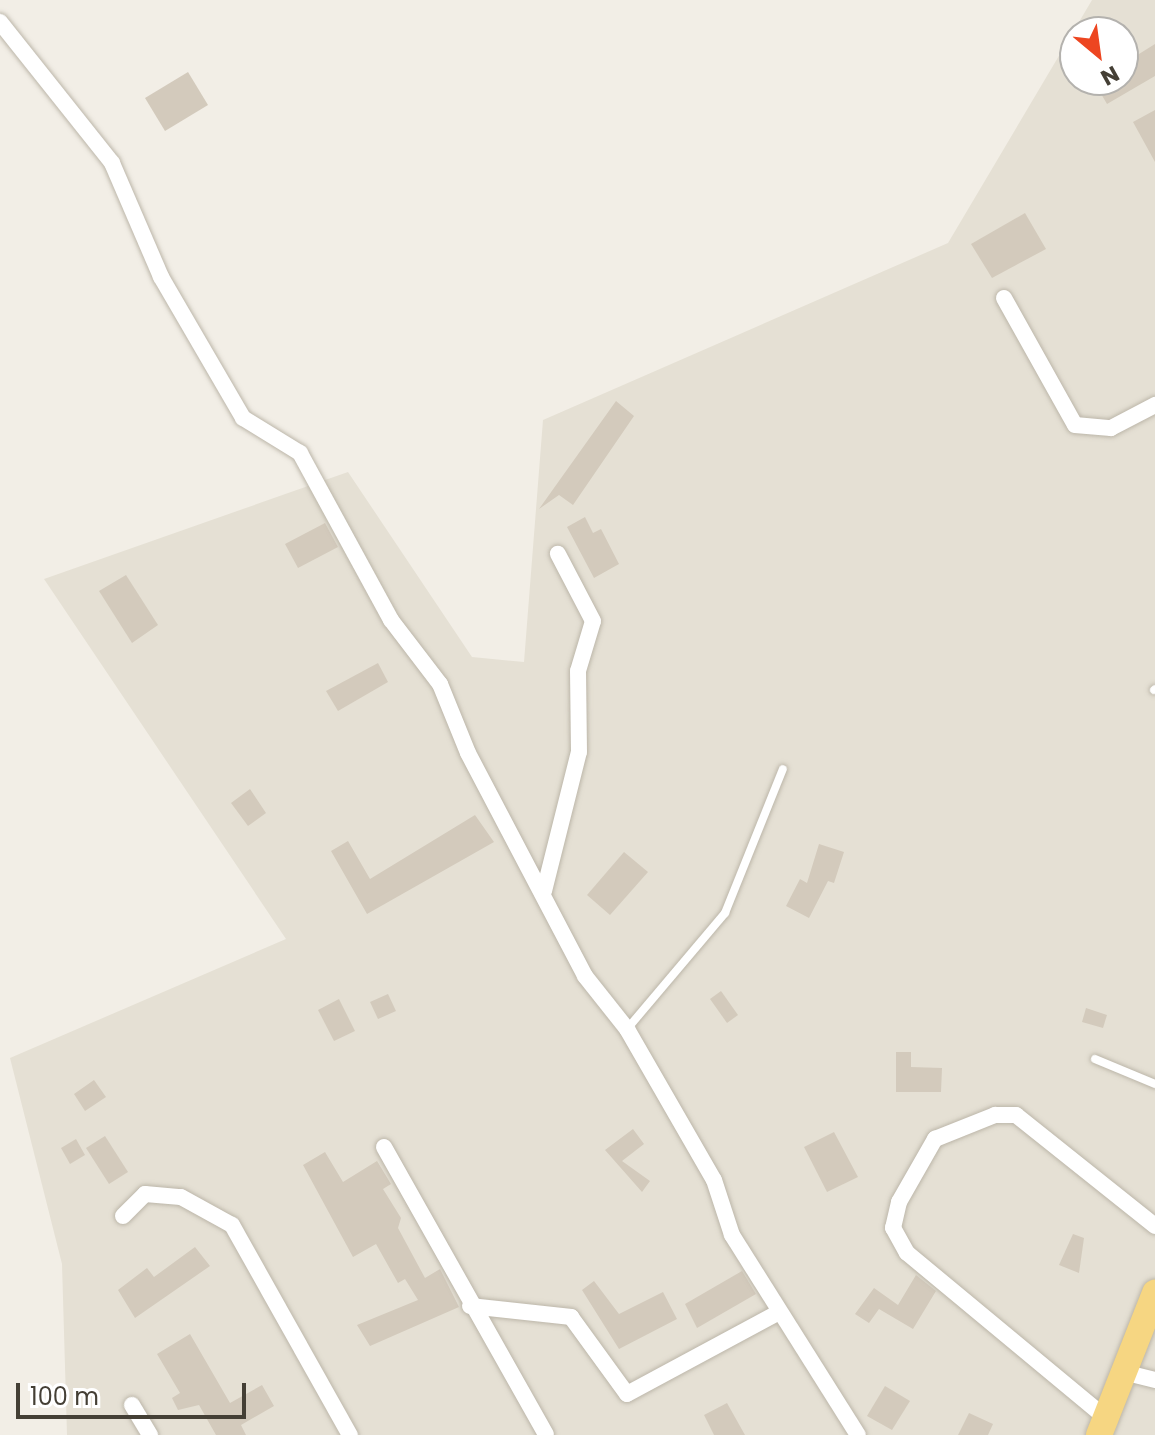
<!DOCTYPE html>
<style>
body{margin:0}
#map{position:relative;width:1155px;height:1435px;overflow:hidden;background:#f2eee6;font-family:Poppins,sans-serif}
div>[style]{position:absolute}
.residential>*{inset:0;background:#e5e0d4}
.building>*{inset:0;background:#d3cabc}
.roads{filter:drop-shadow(0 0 2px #bcb6a9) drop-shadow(0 0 2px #bcb6a9)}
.service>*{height:8px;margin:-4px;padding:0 4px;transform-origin:4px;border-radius:4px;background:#fff}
.minor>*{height:16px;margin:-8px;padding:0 8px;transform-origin:8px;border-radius:8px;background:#fff}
.trunk>*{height:26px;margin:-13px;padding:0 13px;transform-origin:13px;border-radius:13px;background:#f6d682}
span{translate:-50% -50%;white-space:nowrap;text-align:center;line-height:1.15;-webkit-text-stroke:7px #fff;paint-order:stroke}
.north{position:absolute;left:1059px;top:16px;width:80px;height:80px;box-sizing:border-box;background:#fff;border:2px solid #b4b2ae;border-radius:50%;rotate:151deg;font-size:22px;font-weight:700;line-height:32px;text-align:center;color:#443f35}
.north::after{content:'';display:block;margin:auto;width:28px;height:36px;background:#ed4621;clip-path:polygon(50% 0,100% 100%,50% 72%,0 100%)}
.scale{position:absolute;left:16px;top:1383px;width:230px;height:36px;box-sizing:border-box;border:4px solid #443f35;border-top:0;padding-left:10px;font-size:24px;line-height:28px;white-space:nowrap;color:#443f35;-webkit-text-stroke:6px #fff;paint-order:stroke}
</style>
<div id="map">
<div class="residential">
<div style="clip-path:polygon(evenodd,1092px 0,1155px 0,1155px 1435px,67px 1435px,62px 1264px,10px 1058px,286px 939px,44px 579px,348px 472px,472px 657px,524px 662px,543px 420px,948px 243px,1092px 0,1075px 32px,1123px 32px,1123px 80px,1075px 80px,1075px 32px)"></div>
</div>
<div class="building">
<div style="clip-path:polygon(1155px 44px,1155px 76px,1107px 104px,1093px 80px,1123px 80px,1123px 64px)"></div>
<div style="clip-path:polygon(188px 72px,208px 105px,165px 131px,145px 98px)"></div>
<div style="clip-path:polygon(1155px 110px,1155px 162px,1133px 122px)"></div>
<div style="clip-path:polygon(1025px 213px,1046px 249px,992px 278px,971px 244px)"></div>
<div style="clip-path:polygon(616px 401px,634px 416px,573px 505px,559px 495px,539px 509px)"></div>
<div style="clip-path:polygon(585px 517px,593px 533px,601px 529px,619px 564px,594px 578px,567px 527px)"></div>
<div style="clip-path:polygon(325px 523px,338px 547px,298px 568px,285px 544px)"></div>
<div style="clip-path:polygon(126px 575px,158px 625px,132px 643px,99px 591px)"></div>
<div style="clip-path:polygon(378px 663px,388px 682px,338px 711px,326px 691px)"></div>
<div style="clip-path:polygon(250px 789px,266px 813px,248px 826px,231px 803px)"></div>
<div style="clip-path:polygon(475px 815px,494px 842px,367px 914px,331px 851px,348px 841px,370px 879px)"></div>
<div style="clip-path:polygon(819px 844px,844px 852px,834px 883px,828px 881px,809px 918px,786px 906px,800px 879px,807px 883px)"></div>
<div style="clip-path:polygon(624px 852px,648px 872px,610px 915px,587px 895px)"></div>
<div style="clip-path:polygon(721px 991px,738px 1015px,727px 1023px,710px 999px)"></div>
<div style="clip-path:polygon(388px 994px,396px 1011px,378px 1019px,370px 1002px)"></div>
<div style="clip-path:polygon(339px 999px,355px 1031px,334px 1041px,318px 1010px)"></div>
<div style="clip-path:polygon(1086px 1008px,1107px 1015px,1103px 1028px,1082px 1022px)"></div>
<div style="clip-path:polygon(896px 1052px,911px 1052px,911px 1067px,942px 1068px,941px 1092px,896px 1092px)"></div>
<div style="clip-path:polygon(94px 1080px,106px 1097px,85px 1111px,74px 1094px)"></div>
<div style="clip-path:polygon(633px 1129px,644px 1144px,622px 1161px,650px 1181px,642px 1192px,605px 1150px)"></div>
<div style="clip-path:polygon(834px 1132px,858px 1177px,827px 1192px,804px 1147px)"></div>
<div style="clip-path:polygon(105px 1136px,128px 1172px,109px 1184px,86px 1148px)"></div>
<div style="clip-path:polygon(76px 1139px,85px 1155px,70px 1164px,61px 1148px)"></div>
<div style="clip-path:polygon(325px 1152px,343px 1182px,377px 1161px,391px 1184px,383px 1189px,401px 1218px,398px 1228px,425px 1278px,440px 1269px,459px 1307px,370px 1346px,357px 1325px,418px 1300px,405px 1279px,398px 1283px,376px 1244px,353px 1257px,303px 1165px)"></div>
<div style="clip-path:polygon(1073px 1234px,1084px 1238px,1079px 1273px,1059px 1265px)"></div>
<div style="clip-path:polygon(195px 1247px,210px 1266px,135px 1318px,118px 1290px,147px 1268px,154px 1277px)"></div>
<div style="clip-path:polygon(742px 1271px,756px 1294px,697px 1328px,685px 1304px)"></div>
<div style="clip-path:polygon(916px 1275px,936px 1291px,913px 1329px,879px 1309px,869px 1323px,855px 1314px,874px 1288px,898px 1305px)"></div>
<div style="clip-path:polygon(594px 1281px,619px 1314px,663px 1292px,677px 1319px,619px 1349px,582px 1290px)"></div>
<div style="clip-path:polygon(190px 1334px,230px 1403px,262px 1385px,274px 1406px,241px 1425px,246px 1435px,216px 1435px,199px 1405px,178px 1410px,172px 1398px,180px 1393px,157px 1354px)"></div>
<div style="clip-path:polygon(885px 1386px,910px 1401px,892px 1430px,867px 1416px)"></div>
<div style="clip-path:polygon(727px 1403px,745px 1435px,714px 1435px,704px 1415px)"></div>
<div style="clip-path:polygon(969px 1413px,993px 1424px,988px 1435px,958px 1435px)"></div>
</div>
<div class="roads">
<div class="service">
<div style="left:1154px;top:690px;width:1px;rotate:-45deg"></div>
<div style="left:627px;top:1029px;width:152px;rotate:-49.8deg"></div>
<div style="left:725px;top:913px;width:155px;rotate:-68.1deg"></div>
<div style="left:1095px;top:1059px;width:65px;rotate:22.6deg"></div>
</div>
<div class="minor">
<div style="left:0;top:22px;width:180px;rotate:51.5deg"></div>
<div style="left:112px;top:163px;width:124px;rotate:66.7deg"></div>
<div style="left:161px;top:277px;width:163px;rotate:59.8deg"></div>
<div style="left:243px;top:418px;width:67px;rotate:31.6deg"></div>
<div style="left:300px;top:453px;width:190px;rotate:61.4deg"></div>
<div style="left:391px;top:620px;width:81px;rotate:52.6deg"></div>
<div style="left:440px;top:684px;width:74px;rotate:67.9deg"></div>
<div style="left:468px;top:753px;width:252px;rotate:62.3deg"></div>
<div style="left:585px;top:976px;width:68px;rotate:51.6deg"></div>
<div style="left:627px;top:1029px;width:174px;rotate:60.1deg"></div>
<div style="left:714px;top:1180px;width:58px;rotate:71.9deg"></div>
<div style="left:732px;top:1235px;width:236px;rotate:57.8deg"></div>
<div style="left:1004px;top:298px;width:145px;rotate:60.8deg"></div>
<div style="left:1075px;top:425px;width:36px;rotate:5deg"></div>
<div style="left:1111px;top:428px;width:50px;rotate:-27.6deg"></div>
<div style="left:544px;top:891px;width:143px;rotate:-75.9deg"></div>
<div style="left:579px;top:752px;width:81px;rotate:-90.7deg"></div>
<div style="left:578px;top:671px;width:52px;rotate:-73.3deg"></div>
<div style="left:593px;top:621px;width:76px;rotate:-117.6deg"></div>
<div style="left:384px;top:1147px;width:330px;rotate:60.6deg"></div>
<div style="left:123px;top:1216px;width:31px;rotate:-45deg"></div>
<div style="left:145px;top:1194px;width:36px;rotate:5deg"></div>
<div style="left:181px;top:1197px;width:58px;rotate:28.8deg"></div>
<div style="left:232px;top:1225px;width:241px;rotate:60.7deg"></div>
<div style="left:470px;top:1306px;width:102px;rotate:6.2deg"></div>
<div style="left:571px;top:1317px;width:95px;rotate:54deg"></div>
<div style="left:627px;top:1394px;width:173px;rotate:-28.3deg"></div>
<div style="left:1127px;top:1373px;width:29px;rotate:14deg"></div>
<div style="left:132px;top:1405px;width:35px;rotate:59deg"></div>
<div style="left:1106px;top:1418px;width:259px;rotate:-140.3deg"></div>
<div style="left:907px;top:1253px;width:29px;rotate:-119deg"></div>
<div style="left:893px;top:1228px;width:27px;rotate:-77deg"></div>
<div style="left:899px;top:1202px;width:73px;rotate:-60.3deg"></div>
<div style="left:935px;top:1139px;width:65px;rotate:-21.8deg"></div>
<div style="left:995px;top:1115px;width:21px"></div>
<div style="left:1016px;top:1115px;width:178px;rotate:38.6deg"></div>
</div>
<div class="trunk">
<div style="left:1099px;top:1435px;width:153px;rotate:-68.5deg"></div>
</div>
</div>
<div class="north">N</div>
<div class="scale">100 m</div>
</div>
